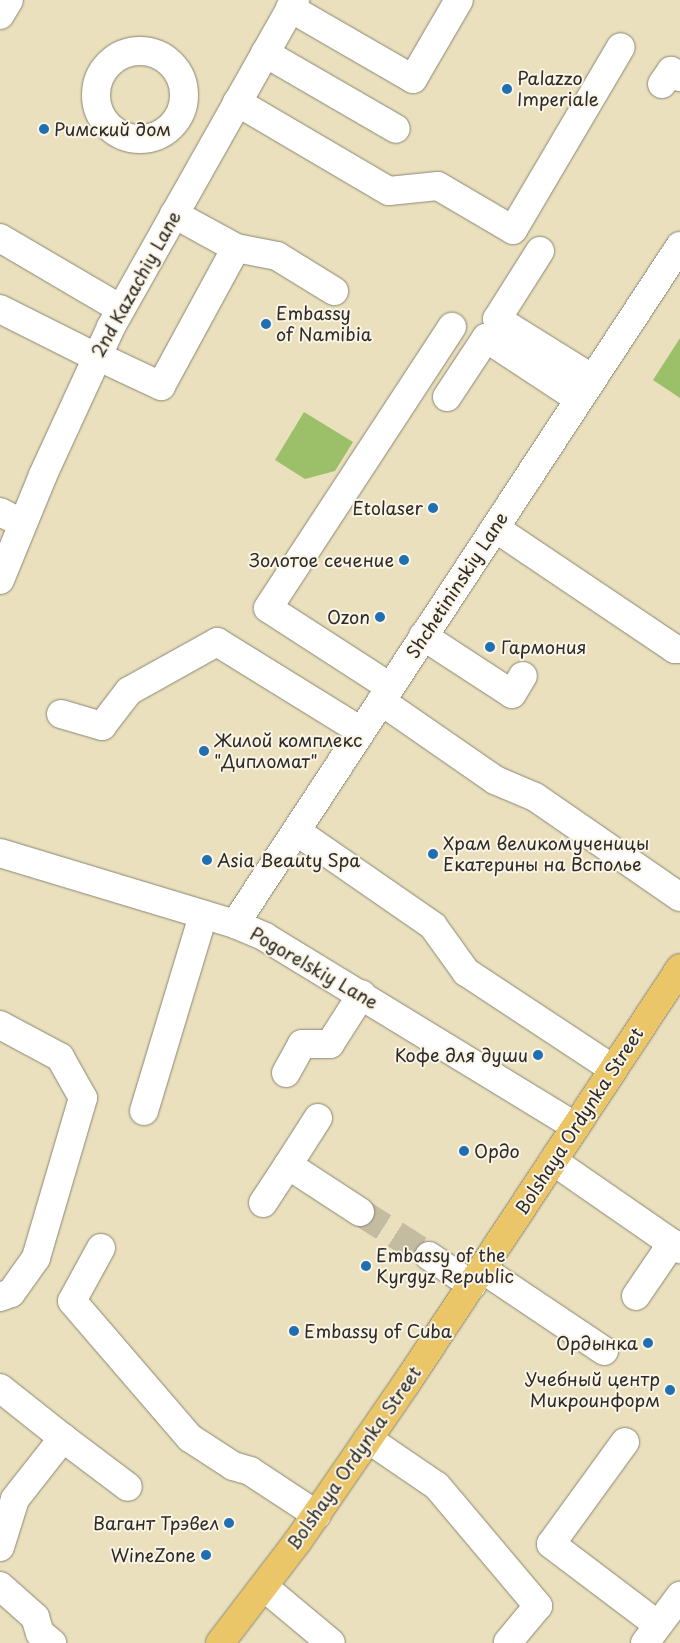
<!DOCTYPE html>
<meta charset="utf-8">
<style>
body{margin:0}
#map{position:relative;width:680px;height:1643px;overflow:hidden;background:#eae0bd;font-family:"Playpen Sans",sans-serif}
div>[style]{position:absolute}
.green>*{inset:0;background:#9cc06a}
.minor-tunnel>*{height:28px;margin-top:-14px;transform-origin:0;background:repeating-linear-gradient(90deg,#c4bca0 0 28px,transparent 0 42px)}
.roads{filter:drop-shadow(0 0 1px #8a8674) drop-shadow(0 0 1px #8a8674)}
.minor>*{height:28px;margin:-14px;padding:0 14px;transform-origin:14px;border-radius:14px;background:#fff}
.minor>.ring{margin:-14px;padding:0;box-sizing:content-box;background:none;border:28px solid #fff;border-radius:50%}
.major>*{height:28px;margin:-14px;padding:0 14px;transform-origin:14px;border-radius:14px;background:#eac669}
.dots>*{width:14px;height:14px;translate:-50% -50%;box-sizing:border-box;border:2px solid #fcf5e5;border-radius:50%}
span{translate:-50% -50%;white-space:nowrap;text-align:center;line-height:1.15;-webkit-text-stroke:4px #fcf5e5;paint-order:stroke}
.poi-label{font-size:18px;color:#2b2b2b}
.left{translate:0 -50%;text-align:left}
.right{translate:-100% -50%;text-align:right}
.street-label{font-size:18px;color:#2b2b2b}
</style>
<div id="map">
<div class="green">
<div style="clip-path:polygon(680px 338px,680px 398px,653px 380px)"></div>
<div style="clip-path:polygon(304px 412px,353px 442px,335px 471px,305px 479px,275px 460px)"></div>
</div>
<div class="minor-tunnel">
<div style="left:360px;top:1212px;width:82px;rotate:32.5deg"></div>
</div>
<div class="roads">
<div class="minor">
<div style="left:290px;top:8px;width:142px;rotate:30deg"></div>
<div style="left:413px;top:79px;width:91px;rotate:-59.8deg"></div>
<div style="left:0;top:15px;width:17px;rotate:-59deg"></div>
<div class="ring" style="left:96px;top:51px;width:60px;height:60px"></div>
<div style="left:265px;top:53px;width:151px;rotate:30.1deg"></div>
<div style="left:662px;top:84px;width:16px;rotate:-55deg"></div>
<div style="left:671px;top:71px;width:11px;rotate:34deg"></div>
<div style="left:237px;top:102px;width:176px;rotate:30.4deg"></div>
<div style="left:389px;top:191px;width:49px;rotate:-5.8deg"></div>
<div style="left:438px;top:186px;width:87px;rotate:30.4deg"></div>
<div style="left:513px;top:230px;width:212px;rotate:-59.5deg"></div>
<div style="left:174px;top:214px;width:71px;rotate:28.7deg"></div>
<div style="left:236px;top:248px;width:42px;rotate:11deg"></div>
<div style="left:277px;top:256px;width:67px;rotate:31.6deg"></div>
<div style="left:0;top:238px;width:140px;rotate:30.4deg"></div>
<div style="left:540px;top:251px;width:80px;rotate:122.3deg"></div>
<div style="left:497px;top:319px;width:113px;rotate:32deg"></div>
<div style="left:0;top:309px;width:107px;rotate:26.6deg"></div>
<div style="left:97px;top:356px;width:71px;rotate:25.1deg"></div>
<div style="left:161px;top:386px;width:157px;rotate:-61.5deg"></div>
<div style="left:447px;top:397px;width:71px;rotate:-56.5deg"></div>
<div style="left:486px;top:338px;width:111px;rotate:33.3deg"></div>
<div style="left:0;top:512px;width:25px;rotate:27deg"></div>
<div style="left:495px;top:528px;width:217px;rotate:33.9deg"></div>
<div style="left:675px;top:649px;width:5px"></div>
<div style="left:0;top:580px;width:113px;rotate:-67.7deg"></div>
<div style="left:43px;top:475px;width:163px;rotate:-65.3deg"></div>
<div style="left:111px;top:327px;width:375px;rotate:-60.6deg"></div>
<div style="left:423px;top:636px;width:106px;rotate:33.1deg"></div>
<div style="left:512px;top:694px;width:21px;rotate:-59deg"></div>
<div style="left:390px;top:687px;width:145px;rotate:-147.1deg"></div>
<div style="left:268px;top:608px;width:336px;rotate:-56.8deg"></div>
<div style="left:381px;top:701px;width:139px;rotate:34.7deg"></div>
<div style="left:495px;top:780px;width:43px;rotate:23deg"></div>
<div style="left:535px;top:797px;width:176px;rotate:34.6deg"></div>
<div style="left:61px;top:714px;width:43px;rotate:16.3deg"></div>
<div style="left:102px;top:726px;width:44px;rotate:-52.4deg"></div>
<div style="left:129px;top:691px;width:101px;rotate:-29.1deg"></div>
<div style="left:217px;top:642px;width:169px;rotate:31.7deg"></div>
<div style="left:296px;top:831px;width:167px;rotate:34.7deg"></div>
<div style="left:433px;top:926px;width:57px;rotate:54.3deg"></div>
<div style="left:466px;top:972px;width:176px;rotate:33.4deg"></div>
<div style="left:0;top:853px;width:245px;rotate:16.8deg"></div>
<div style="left:235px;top:924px;width:33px;rotate:23deg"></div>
<div style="left:265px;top:937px;width:364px;rotate:31.4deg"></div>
<div style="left:235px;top:924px;width:811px;rotate:-56.72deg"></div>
<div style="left:0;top:1025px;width:68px;rotate:28.1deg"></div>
<div style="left:60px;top:1057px;width:47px;rotate:60.7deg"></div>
<div style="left:83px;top:1098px;width:167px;rotate:106.4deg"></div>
<div style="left:36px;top:1258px;width:43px;rotate:125.5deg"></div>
<div style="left:11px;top:1293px;width:12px;rotate:160deg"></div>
<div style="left:286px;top:1073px;width:33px;rotate:-61deg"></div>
<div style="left:302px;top:1044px;width:28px"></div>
<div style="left:330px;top:1044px;width:59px;rotate:-57.4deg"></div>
<div style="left:144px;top:1111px;width:205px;rotate:-73.2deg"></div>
<div style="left:318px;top:1118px;width:56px;rotate:122.6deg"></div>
<div style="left:288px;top:1165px;width:86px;rotate:33.1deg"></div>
<div style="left:553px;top:1161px;width:155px;rotate:34.7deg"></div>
<div style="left:263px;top:1203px;width:45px;rotate:-56.7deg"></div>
<div style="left:101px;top:1248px;width:60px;rotate:118.7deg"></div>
<div style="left:72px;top:1301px;width:181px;rotate:49.3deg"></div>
<div style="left:190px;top:1438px;width:51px;rotate:33.1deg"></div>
<div style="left:233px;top:1466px;width:18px;rotate:16deg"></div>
<div style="left:250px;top:1471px;width:80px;rotate:33.3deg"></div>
<div style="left:429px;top:1256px;width:52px;rotate:34deg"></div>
<div style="left:482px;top:1269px;width:147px;rotate:33.9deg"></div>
<div style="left:636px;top:1296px;width:64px;rotate:-55.8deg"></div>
<div style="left:0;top:1388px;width:80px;rotate:38.4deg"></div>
<div style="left:368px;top:1439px;width:83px;rotate:34.3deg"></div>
<div style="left:437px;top:1486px;width:157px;rotate:49.9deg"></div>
<div style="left:538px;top:1606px;width:47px;rotate:129.8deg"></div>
<div style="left:625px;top:1442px;width:126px;rotate:126deg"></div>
<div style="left:551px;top:1544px;width:134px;rotate:37.1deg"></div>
<div style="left:0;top:1547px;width:50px;rotate:-72.6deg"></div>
<div style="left:15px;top:1499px;width:78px;rotate:-51.8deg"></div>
<div style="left:63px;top:1438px;width:81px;rotate:37deg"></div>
<div style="left:0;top:1586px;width:47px;rotate:41.5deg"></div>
<div style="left:35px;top:1617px;width:17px;rotate:73deg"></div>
<div style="left:40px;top:1633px;width:16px;rotate:40deg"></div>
<div style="left:264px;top:1587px;width:87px;rotate:39.9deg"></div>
<div style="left:645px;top:1643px;width:59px;rotate:-53.3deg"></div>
</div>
<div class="major">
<div style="left:220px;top:1643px;width:128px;rotate:-52.6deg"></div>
<div style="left:298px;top:1541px;width:191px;rotate:-55.5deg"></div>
<div style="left:406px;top:1384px;width:498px;rotate:-56.6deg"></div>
</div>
</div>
<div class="dots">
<div style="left:507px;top:89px;background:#1f6fb2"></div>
<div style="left:44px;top:129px;background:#1f6fb2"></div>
<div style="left:266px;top:324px;background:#1f6fb2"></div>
<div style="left:433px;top:508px;background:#1f6fb2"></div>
<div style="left:404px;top:560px;background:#1f6fb2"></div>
<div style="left:380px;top:617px;background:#1f6fb2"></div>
<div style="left:490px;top:647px;background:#1f6fb2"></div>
<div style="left:204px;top:751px;background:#1f6fb2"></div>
<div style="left:433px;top:854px;background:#1f6fb2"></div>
<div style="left:207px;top:860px;background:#1f6fb2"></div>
<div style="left:538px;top:1055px;background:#1f6fb2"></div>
<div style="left:464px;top:1151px;background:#1f6fb2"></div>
<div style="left:366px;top:1266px;background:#1f6fb2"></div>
<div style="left:294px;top:1331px;background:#1f6fb2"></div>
<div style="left:648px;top:1343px;background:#1f6fb2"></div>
<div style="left:670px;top:1390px;background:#1f6fb2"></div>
<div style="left:229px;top:1523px;background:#1f6fb2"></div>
<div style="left:206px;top:1555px;background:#1f6fb2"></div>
</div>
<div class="poi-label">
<span class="left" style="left:517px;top:89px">Palazzo<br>Imperiale</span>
<span class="left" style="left:54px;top:129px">Римский дом</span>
<span class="left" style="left:276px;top:324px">Embassy<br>of Namibia</span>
<span class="right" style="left:423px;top:508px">Etolaser</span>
<span class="right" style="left:394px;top:560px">Золотое сечение</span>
<span class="right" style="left:370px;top:617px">Ozon</span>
<span class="left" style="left:501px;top:647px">Гармония</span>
<span class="left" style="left:214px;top:751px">Жилой комплекс<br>"Дипломат"</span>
<span class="left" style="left:443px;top:854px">Храм великомученицы<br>Екатерины на Всполье</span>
<span class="left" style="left:217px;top:860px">Asia Beauty Spa</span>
<span class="right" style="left:528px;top:1055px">Кофе для души</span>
<span class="left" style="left:474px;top:1151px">Ордо</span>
<span class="left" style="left:376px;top:1266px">Embassy of the<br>Kyrgyz Republic</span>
<span class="left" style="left:304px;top:1331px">Embassy of Cuba</span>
<span class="right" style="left:638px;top:1343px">Ордынка</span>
<span class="right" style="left:660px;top:1390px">Учебный центр<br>Микроинформ</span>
<span class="right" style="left:219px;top:1523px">Вагант Трэвел</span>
<span class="right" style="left:196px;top:1555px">WineZone</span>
</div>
<div class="street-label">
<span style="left:136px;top:284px;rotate:-61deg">2nd Kazachiy Lane</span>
<span style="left:457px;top:585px;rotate:-57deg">Shchetininskiy Lane</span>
<span style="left:314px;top:968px;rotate:30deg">Pogorelskiy Lane</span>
<span style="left:579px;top:1121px;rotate:-57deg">Bolshaya Ordynka Street</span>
<span style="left:354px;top:1458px;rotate:-55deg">Bolshaya Ordynka Street</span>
</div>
</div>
